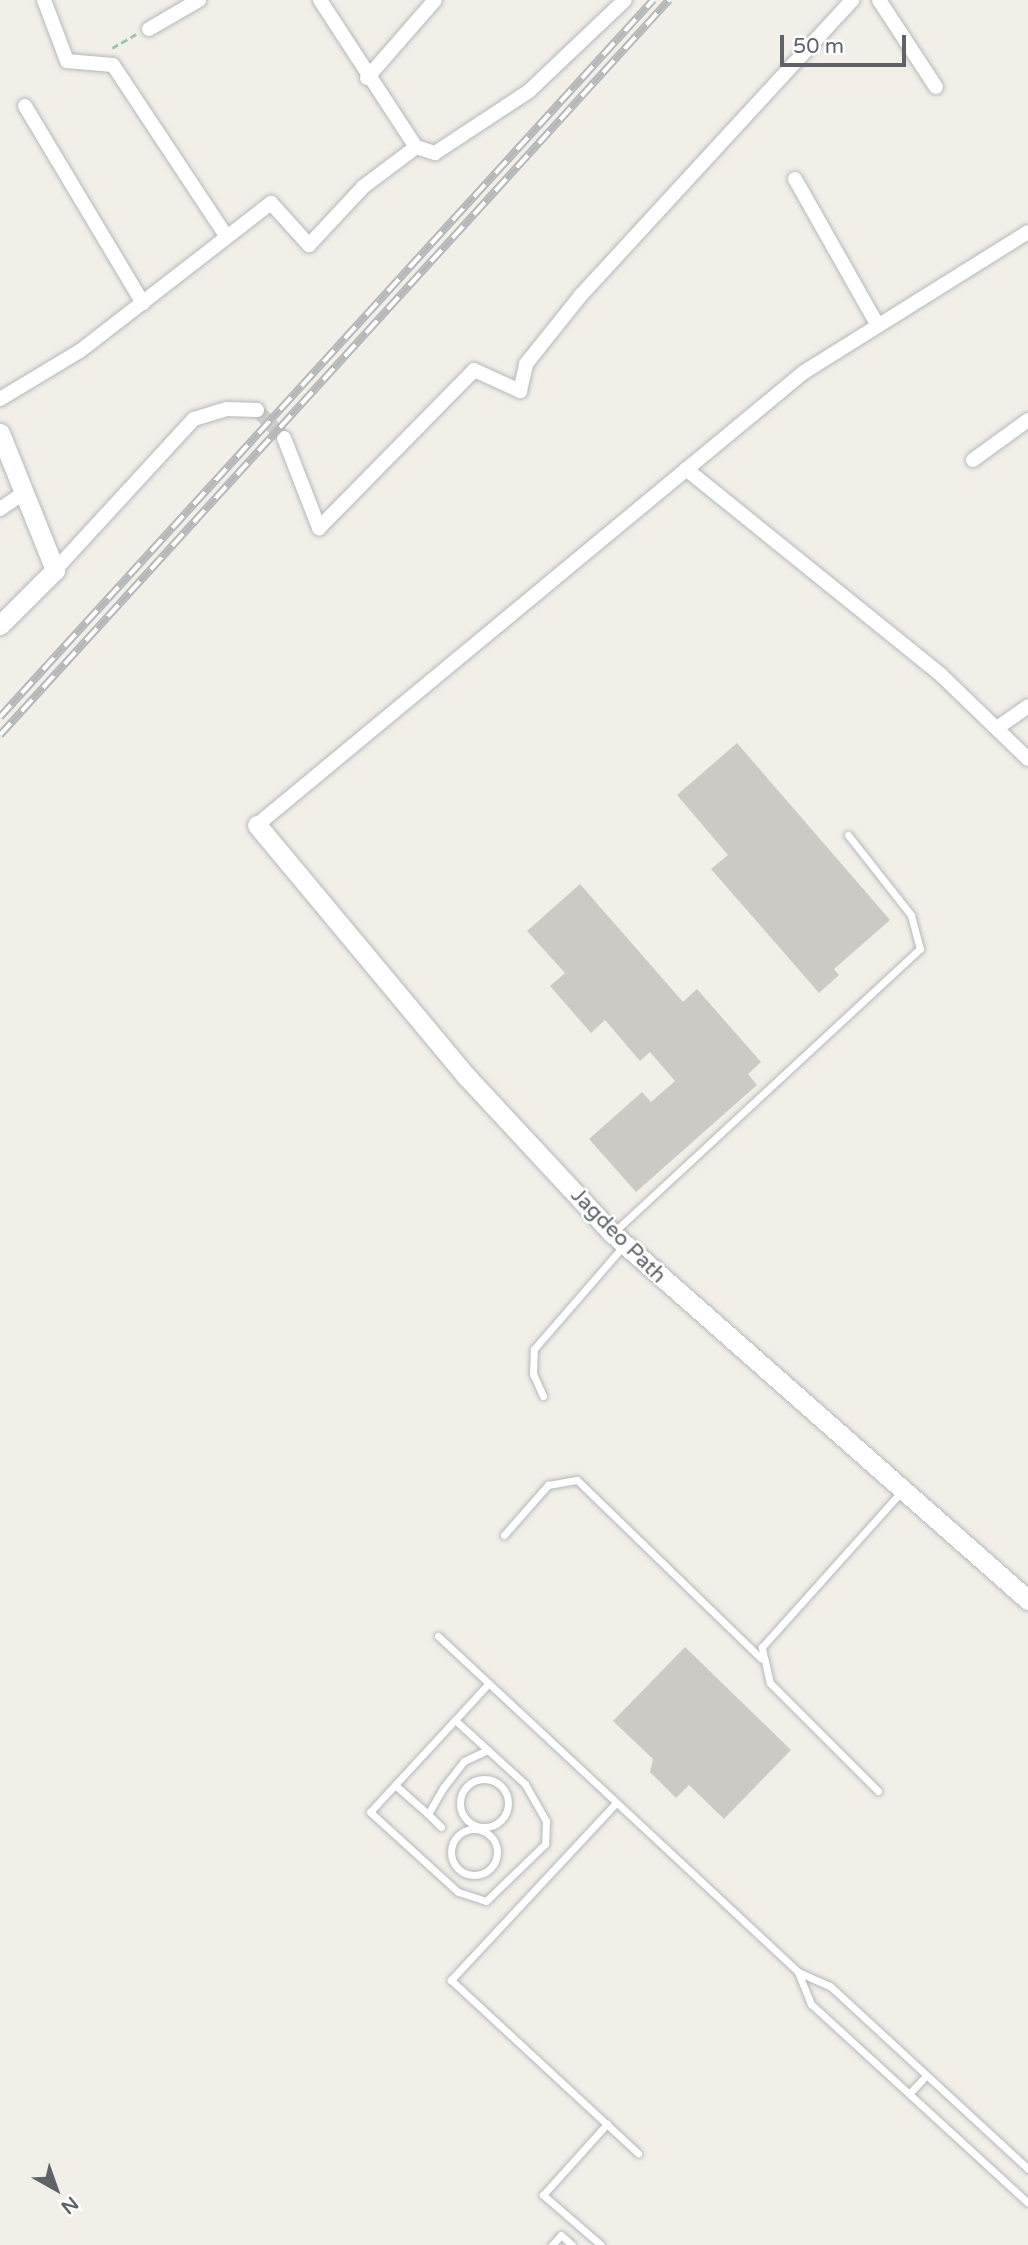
<!DOCTYPE html>
<style>
body{margin:0}
#map{position:relative;width:1028px;height:2245px;overflow:hidden;background:#f1efe8;font-family:"Varela Round",sans-serif}
div>[style]{position:absolute}
.building>*{inset:0;background:#cccac5}
.street-tunnel>*{height:14px;margin-top:-7px;transform-origin:0;background:repeating-linear-gradient(90deg,#ccccc8 0 14px,transparent 0 21px)}
.path>*{height:2.5px;margin-top:-1.25px;transform-origin:0;background:repeating-linear-gradient(90deg,#9cc7a9 0 7px,transparent 0 10.5px)}
.roads{filter:drop-shadow(0 0 2px #b5b8bc) drop-shadow(0 0 2px #b5b8bc)}
.lane>*{height:7px;margin:-3.5px;padding:0 3.5px;transform-origin:3.5px;border-radius:3.5px;background:#fff}
.lane>.ring{margin:-3.5px;padding:0;box-sizing:content-box;background:none;border:7px solid #fff;border-radius:50%}
.street>*{height:14px;margin:-7px;padding:0 7px;transform-origin:7px;border-radius:7px;background:#fff}
.secondary>*{height:19px;margin:-9.5px;padding:0 9.5px;transform-origin:9.5px;border-radius:9.5px;background:#fff}
.rail>*{height:8px;margin-top:-4px;transform-origin:0;background:repeating-linear-gradient(90deg,#fff 0 16px,#b6b7b8 0 32px);box-sizing:border-box;border-block:2px solid #b6b7b8}
span{translate:-50% -50%;white-space:nowrap;text-align:center;line-height:1.15;-webkit-text-stroke:5px #fff;paint-order:stroke}
.street-label{font-size:21px;color:#5f6368}
.north{position:absolute;left:21px;top:2154px;width:70px;height:70px;-webkit-text-stroke:5px #fff;paint-order:stroke;rotate:140deg;font-size:19px;font-weight:700;line-height:28px;text-align:center;color:#5f6368}
.north::after{content:'';display:block;margin:auto;width:24px;height:32px;background:#5f6368;clip-path:polygon(50% 0,100% 100%,50% 72%,0 100%)}
.scale{position:absolute;left:780px;top:35px;width:126px;height:32px;box-sizing:border-box;border:4px solid #5f6368;border-top:0;padding-left:9px;font-size:21px;line-height:24px;white-space:nowrap;color:#5f6368;-webkit-text-stroke:5px #fff;paint-order:stroke}
</style>
<div id="map">
<div class="building">
<div style="clip-path:polygon(737px 743px,890px 920px,834px 969px,839px 975px,819px 993px,711px 869px,728px 855px,677px 795px)"></div>
<div style="clip-path:polygon(580px 884px,683px 1002px,697px 989px,761px 1062px,748px 1074px,757px 1085px,636px 1192px,589px 1139px,642px 1092px,651px 1102px,675px 1081px,650px 1052px,640px 1061px,605px 1020px,591px 1033px,550px 986px,565px 973px,527px 931px)"></div>
<div style="clip-path:polygon(685px 1647px,791px 1750px,724px 1819px,689px 1785px,676px 1798px,650px 1772px,653px 1759px,613px 1721px)"></div>
</div>
<div class="street-tunnel">
<div style="left:257px;top:410px;width:39px;rotate:46deg"></div>
</div>
<div class="path">
<div style="left:112px;top:48px;width:28px;rotate:-30deg"></div>
</div>
<div class="roads">
<div class="lane">
<div style="left:614px;top:1232px;width:417px;rotate:-42.8deg"></div>
<div style="left:920px;top:949px;width:35px;rotate:-105deg"></div>
<div style="left:911px;top:915px;width:102px;rotate:-128.2deg"></div>
<div style="left:543px;top:1396px;width:24px;rotate:-114deg"></div>
<div style="left:533px;top:1374px;width:25px;rotate:-88deg"></div>
<div style="left:534px;top:1349px;width:138px;rotate:-49.1deg"></div>
<div style="left:504px;top:1535px;width:67px;rotate:-48.7deg"></div>
<div style="left:548px;top:1485px;width:29px;rotate:-10deg"></div>
<div style="left:577px;top:1480px;width:256px;rotate:44.1deg"></div>
<div style="left:438px;top:1636px;width:492px;rotate:43deg"></div>
<div style="left:798px;top:1972px;width:35px;rotate:24deg"></div>
<div style="left:830px;top:1986px;width:270px;rotate:42.7deg"></div>
<div style="left:455px;top:1720px;width:95px;rotate:42.4deg"></div>
<div style="left:525px;top:1784px;width:43px;rotate:60.4deg"></div>
<div style="left:546px;top:1821px;width:23px;rotate:92deg"></div>
<div style="left:545px;top:1844px;width:82px;rotate:136deg"></div>
<div style="left:486px;top:1901px;width:29px;rotate:-162deg"></div>
<div style="left:458px;top:1892px;width:119px;rotate:-137.7deg"></div>
<div style="left:370px;top:1812px;width:125px;rotate:-47.3deg"></div>
<div style="left:455px;top:1720px;width:49px;rotate:-47.5deg"></div>
<div class="ring" style="left:460px;top:1779px;width:41px;height:41px"></div>
<div style="left:395px;top:1785px;width:44px;rotate:41.3deg"></div>
<div style="left:878px;top:1791px;width:153px;rotate:-135deg"></div>
<div style="left:770px;top:1683px;width:37px;rotate:-103deg"></div>
<div style="left:762px;top:1647px;width:208px;rotate:-48.1deg"></div>
<div style="left:615px;top:1804px;width:241px;rotate:133deg"></div>
<div style="left:451px;top:1980px;width:255px;rotate:42.8deg"></div>
<div style="left:441px;top:1827px;width:18px;rotate:-135deg"></div>
<div style="left:428px;top:1814px;width:30px;rotate:-60deg"></div>
<div style="left:443px;top:1788px;width:34px;rotate:-52deg"></div>
<div style="left:464px;top:1761px;width:26px;rotate:-25deg"></div>
<div class="ring" style="left:451px;top:1829px;width:39px;height:39px"></div>
<div style="left:798px;top:1972px;width:35px;rotate:68deg"></div>
<div style="left:811px;top:2004px;width:294px;rotate:42.5deg"></div>
<div style="left:909px;top:2094px;width:25px;rotate:-47deg"></div>
<div style="left:552px;top:2245px;width:13px;rotate:-48deg"></div>
<div style="left:561px;top:2235px;width:15px;rotate:42deg"></div>
<div style="left:601px;top:2245px;width:77px;rotate:-139.2deg"></div>
<div style="left:543px;top:2195px;width:96px;rotate:-48deg"></div>
</div>
<div class="street">
<div style="left:44px;top:0;width:65px;rotate:69.3deg"></div>
<div style="left:67px;top:61px;width:46px;rotate:5deg"></div>
<div style="left:113px;top:65px;width:205px;rotate:56.5deg"></div>
<div style="left:320px;top:0;width:176px;rotate:56.9deg"></div>
<div style="left:416px;top:147px;width:20px;rotate:18deg"></div>
<div style="left:435px;top:153px;width:113px;rotate:-33.4deg"></div>
<div style="left:529px;top:91px;width:132px;rotate:-43.5deg"></div>
<div style="left:879px;top:0;width:104px;rotate:56.8deg"></div>
<div style="left:149px;top:29px;width:58px;rotate:-30.1deg"></div>
<div style="left:367px;top:78px;width:103px;rotate:-48.9deg"></div>
<div style="left:25px;top:106px;width:230px;rotate:59.1deg"></div>
<div style="left:795px;top:179px;width:167px;rotate:60.5deg"></div>
<div style="left:0;top:399px;width:93px;rotate:-31deg"></div>
<div style="left:80px;top:351px;width:242px;rotate:-37.8deg"></div>
<div style="left:271px;top:203px;width:57px;rotate:47.9deg"></div>
<div style="left:309px;top:245px;width:79px;rotate:-47deg"></div>
<div style="left:363px;top:187px;width:66px;rotate:-37deg"></div>
<div style="left:284px;top:438px;width:97px;rotate:68.7deg"></div>
<div style="left:319px;top:528px;width:221px;rotate:-45.5deg"></div>
<div style="left:474px;top:370px;width:51px;rotate:24.5deg"></div>
<div style="left:520px;top:391px;width:28px;rotate:-77deg"></div>
<div style="left:526px;top:364px;width:88px;rotate:-51.4deg"></div>
<div style="left:581px;top:295px;width:401px;rotate:-47.4deg"></div>
<div style="left:973px;top:460px;width:68px;rotate:-36deg"></div>
<div style="left:686px;top:469px;width:328px;rotate:38.9deg"></div>
<div style="left:941px;top:675px;width:121px;rotate:44deg"></div>
<div style="left:0;top:509px;width:29px;rotate:-34deg"></div>
<div style="left:55px;top:570px;width:205px;rotate:-47.4deg"></div>
<div style="left:194px;top:419px;width:34px;rotate:-17deg"></div>
<div style="left:227px;top:409px;width:30px;rotate:2deg"></div>
<div style="left:997px;top:728px;width:38px;rotate:-35deg"></div>
<div style="left:257px;top:825px;width:710px;rotate:-39.63deg"></div>
<div style="left:804px;top:372px;width:264px;rotate:-32deg"></div>
</div>
<div class="secondary">
<div style="left:0;top:433px;width:148px;rotate:68.1deg"></div>
<div style="left:55px;top:570px;width:78px;rotate:135deg"></div>
<div style="left:257px;top:825px;width:328px;rotate:50.2deg"></div>
<div style="left:467px;top:1077px;width:213px;rotate:47.1deg"></div>
<div style="left:612px;top:1233px;width:555px;rotate:41.42deg"></div>
</div>
</div>
<div class="rail">
<div style="left:0;top:717px;width:970px;rotate:-47.67deg"></div>
<div style="left:0;top:735px;width:994px;rotate:-47.69deg"></div>
</div>
<div class="street-label">
<span style="left:618px;top:1236px;rotate:45deg">Jagdeo Path</span>
</div>
<div class="north">N</div>
<div class="scale">50 m</div>
</div>
